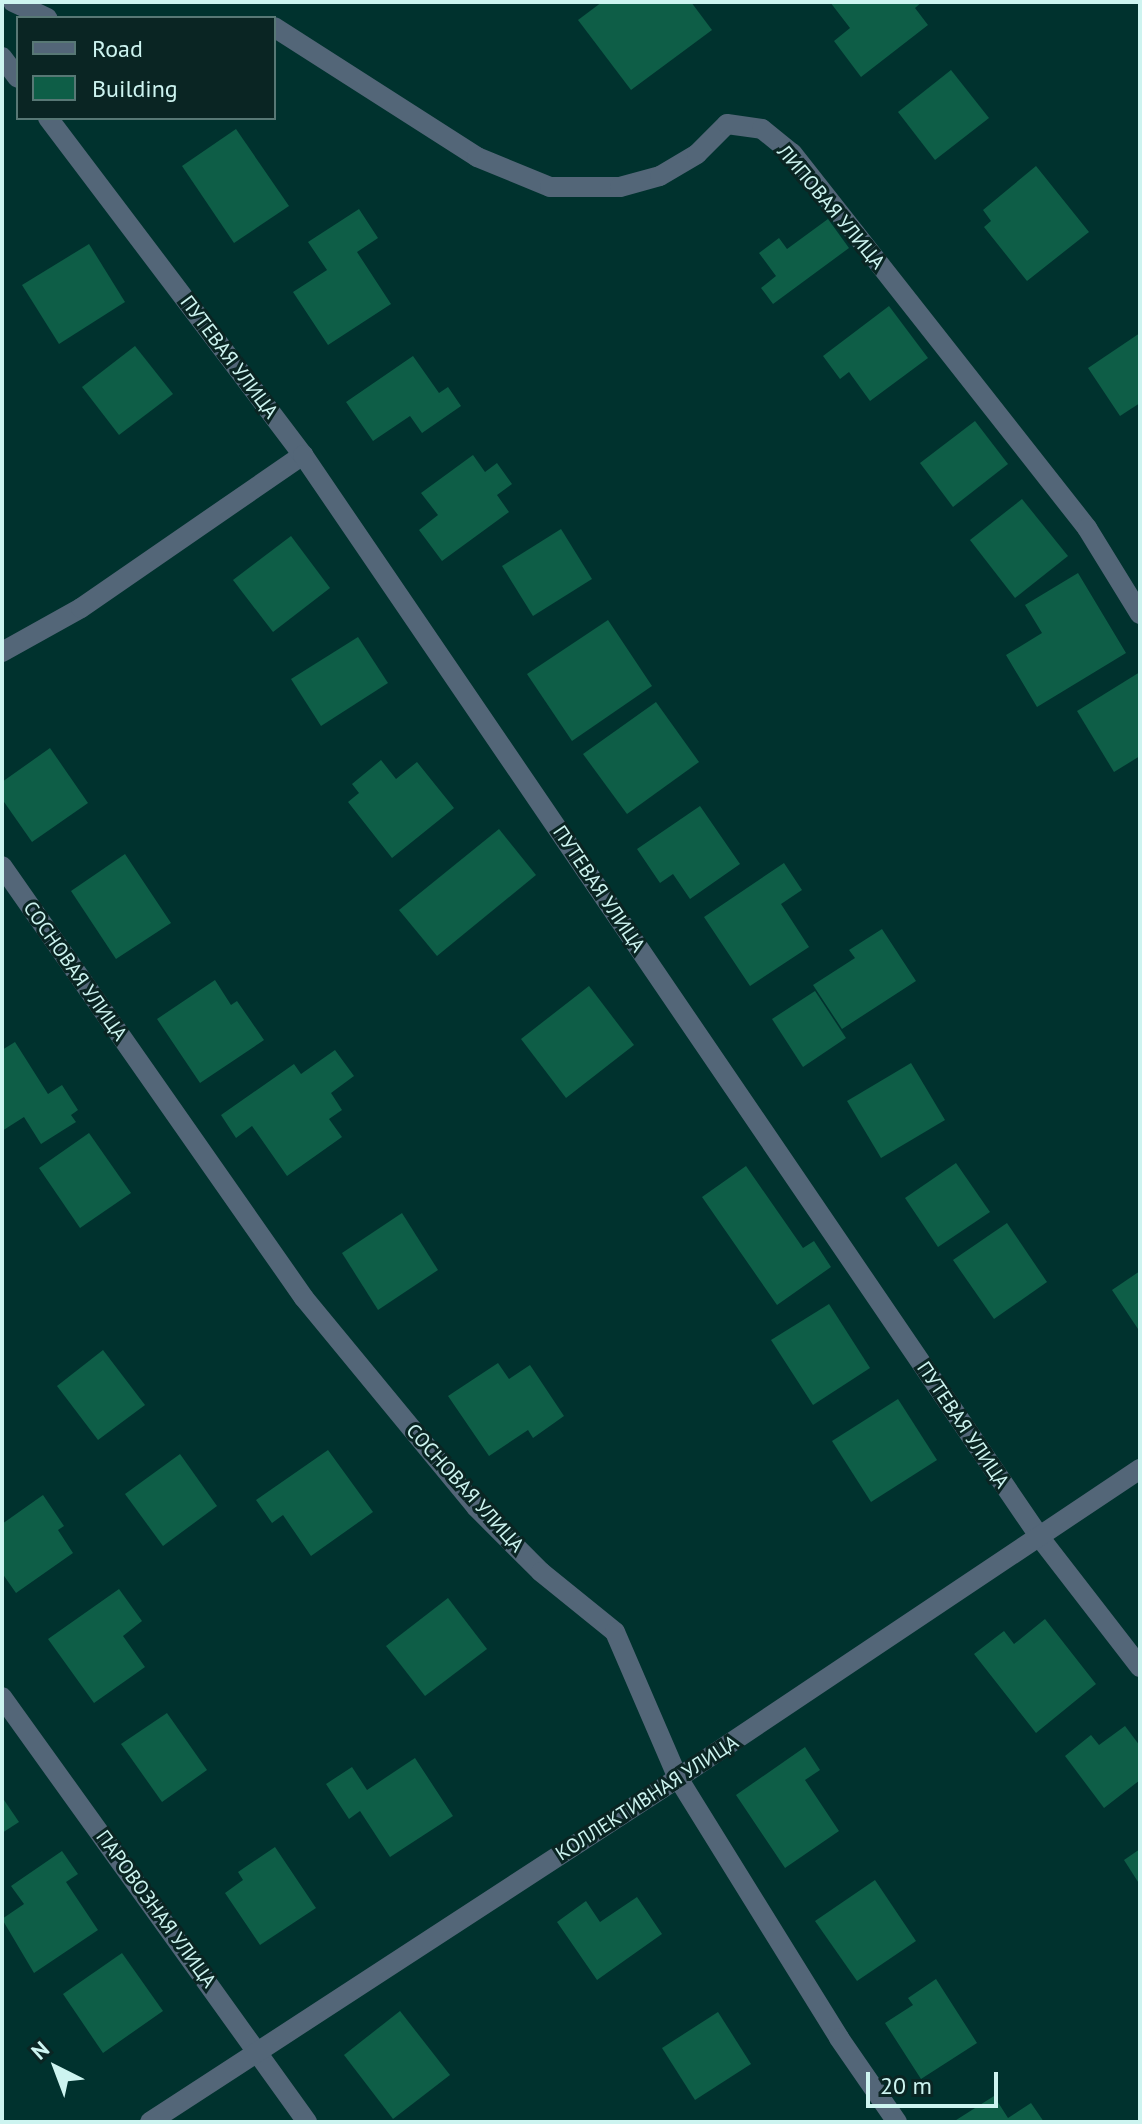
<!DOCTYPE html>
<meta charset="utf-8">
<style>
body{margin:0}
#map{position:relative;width:1142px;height:2124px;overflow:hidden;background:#00322e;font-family:"PT Sans",sans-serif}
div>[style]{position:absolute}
.building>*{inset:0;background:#0e5e47}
.service>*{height:20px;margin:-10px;padding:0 10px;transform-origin:10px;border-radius:10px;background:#536678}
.minor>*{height:20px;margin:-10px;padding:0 10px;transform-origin:10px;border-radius:10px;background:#536678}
span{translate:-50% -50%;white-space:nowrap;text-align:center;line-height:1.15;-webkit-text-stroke:6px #0a2523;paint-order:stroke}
.street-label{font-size:20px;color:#cdf4f0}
.frame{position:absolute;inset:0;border:4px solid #cdf4f0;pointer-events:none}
.legend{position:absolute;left:16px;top:16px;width:260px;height:104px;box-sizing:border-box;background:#0a2523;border:2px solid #587875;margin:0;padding:10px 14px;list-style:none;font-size:24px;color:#cdf4f0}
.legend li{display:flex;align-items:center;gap:16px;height:40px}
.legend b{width:40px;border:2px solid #587875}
.north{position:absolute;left:16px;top:2028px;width:80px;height:80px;-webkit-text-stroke:6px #0a2523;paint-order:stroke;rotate:318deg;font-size:22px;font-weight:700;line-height:32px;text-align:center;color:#cdf4f0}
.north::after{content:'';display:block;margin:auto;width:28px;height:36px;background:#cdf4f0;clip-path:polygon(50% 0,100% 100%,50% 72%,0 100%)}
.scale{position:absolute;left:866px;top:2072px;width:132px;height:36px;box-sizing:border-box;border:4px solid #cdf4f0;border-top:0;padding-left:10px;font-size:24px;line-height:28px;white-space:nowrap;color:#cdf4f0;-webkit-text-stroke:6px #0a2523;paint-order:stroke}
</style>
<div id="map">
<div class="building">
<div style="clip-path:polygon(602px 2px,691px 2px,712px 30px,631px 90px,578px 20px)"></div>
<div style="clip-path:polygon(830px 2px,922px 2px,915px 8px,928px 25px,861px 77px,834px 41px,850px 28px)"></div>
<div style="clip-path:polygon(951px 70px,989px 118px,935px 160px,898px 112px)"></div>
<div style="clip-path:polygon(236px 129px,289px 206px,234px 243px,182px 166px)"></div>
<div style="clip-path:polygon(1036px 166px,1089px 232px,1027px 281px,984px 227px,991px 221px,983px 210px)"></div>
<div style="clip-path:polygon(359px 209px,378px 238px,357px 252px,391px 304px,328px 345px,293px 292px,327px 270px,308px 242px)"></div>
<div style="clip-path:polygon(828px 219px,849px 248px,773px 304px,761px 288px,776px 276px,759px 253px,779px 238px,787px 249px)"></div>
<div style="clip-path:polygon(89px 244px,125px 302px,59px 344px,22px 285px)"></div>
<div style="clip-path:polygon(889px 306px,928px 358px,870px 401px,849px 372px,840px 379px,823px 356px)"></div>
<div style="clip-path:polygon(1140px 333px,1140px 403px,1120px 416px,1088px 368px)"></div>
<div style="clip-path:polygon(135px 346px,173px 394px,119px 435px,82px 387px)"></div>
<div style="clip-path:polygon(413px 356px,439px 393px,448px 387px,461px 406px,422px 433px,410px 416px,373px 441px,346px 402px)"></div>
<div style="clip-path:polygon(975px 421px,1008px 464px,953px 507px,920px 463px)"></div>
<div style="clip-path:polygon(473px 455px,485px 472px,497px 463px,512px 484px,497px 495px,509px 512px,442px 561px,419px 530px,438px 515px,421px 493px)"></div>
<div style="clip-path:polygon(1022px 499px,1068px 556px,1015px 598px,970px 540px)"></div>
<div style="clip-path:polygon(561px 529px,592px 579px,533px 616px,502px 566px)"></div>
<div style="clip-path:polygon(291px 536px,330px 588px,273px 632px,233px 580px)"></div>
<div style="clip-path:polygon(1078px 573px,1126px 653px,1037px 707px,1006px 655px,1042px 633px,1025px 605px)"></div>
<div style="clip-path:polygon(608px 620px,652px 686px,572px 741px,527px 674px)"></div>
<div style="clip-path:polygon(358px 637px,388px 683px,321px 726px,291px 679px)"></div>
<div style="clip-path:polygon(1140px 672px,1140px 756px,1114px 772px,1077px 711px)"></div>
<div style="clip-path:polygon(656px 702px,699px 762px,627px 814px,583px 754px)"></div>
<div style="clip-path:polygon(50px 748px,88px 803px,32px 842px,2px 799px,2px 782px)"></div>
<div style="clip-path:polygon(381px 760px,396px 779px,417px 762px,454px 808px,392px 858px,348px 802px,359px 793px,352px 784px)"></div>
<div style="clip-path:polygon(700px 806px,740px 864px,690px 899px,673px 874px,660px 883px,637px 849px)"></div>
<div style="clip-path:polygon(499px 829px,536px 875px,437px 956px,399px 910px)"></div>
<div style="clip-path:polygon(125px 854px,171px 923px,116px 959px,71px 891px)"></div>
<div style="clip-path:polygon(784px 863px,802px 890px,781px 904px,809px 947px,750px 986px,704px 917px)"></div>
<div style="clip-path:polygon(882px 929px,916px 981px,842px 1029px,813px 985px,855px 958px,849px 950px)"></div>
<div style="clip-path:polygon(215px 980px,231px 1005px,237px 1001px,264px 1040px,200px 1083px,157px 1019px)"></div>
<div style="clip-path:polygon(589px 986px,634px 1045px,566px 1098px,521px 1039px)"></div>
<div style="clip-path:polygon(815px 991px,846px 1038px,803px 1067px,772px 1019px)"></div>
<div style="clip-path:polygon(15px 1042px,48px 1094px,62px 1085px,78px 1110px,71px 1115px,76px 1122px,41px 1144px,24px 1117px,2px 1131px,2px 1050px)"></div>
<div style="clip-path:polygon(335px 1050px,354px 1076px,331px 1093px,342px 1110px,329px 1119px,342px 1137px,287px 1176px,252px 1126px,236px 1138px,221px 1115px,294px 1064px,301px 1074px)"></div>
<div style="clip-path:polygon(911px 1063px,945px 1120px,881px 1158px,847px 1101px)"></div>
<div style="clip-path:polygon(89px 1133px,131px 1193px,80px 1228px,39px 1168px)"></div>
<div style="clip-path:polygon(956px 1163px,990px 1212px,938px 1247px,905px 1198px)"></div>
<div style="clip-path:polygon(746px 1166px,803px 1248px,814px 1241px,831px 1267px,777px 1305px,702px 1197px)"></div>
<div style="clip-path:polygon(402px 1213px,438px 1270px,378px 1310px,342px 1253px)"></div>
<div style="clip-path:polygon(1007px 1223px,1047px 1282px,994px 1319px,953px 1260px)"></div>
<div style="clip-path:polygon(1140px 1271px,1140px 1332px,1112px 1290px)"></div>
<div style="clip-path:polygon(829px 1304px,870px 1368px,813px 1405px,771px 1340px)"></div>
<div style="clip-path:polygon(103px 1350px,145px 1405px,98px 1440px,57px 1386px)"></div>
<div style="clip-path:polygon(498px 1363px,509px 1379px,530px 1365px,564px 1416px,533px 1438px,528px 1430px,489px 1456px,448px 1396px)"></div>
<div style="clip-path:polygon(898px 1399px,937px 1460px,871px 1502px,832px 1441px)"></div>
<div style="clip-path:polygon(328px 1450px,373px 1512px,311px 1556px,283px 1515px,272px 1523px,256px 1500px)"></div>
<div style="clip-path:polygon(180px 1454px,217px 1506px,163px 1546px,125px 1494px)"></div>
<div style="clip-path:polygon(43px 1495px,64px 1526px,58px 1530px,73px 1553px,16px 1593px,2px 1573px,2px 1524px)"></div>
<div style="clip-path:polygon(119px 1589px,142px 1621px,123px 1636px,145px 1667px,94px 1703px,48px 1639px)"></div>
<div style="clip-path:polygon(448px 1598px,487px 1649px,425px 1696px,386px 1646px)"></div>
<div style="clip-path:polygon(1045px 1619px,1096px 1684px,1036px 1733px,974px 1654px,1004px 1631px,1014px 1644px)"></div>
<div style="clip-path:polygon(167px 1713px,207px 1770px,162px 1802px,121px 1744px)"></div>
<div style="clip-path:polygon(1125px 1726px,1140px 1746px,1140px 1780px,1104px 1808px,1065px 1756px,1091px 1735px,1099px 1745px)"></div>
<div style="clip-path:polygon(805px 1747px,820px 1770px,805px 1780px,839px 1831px,785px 1868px,736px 1795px)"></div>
<div style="clip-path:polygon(415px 1758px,453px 1816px,390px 1857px,360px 1811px,349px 1819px,326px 1784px,352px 1767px,367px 1790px)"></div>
<div style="clip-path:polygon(2px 1797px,19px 1822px,2px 1833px)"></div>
<div style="clip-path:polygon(275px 1847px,316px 1908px,260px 1945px,225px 1893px,243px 1880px,238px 1872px)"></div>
<div style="clip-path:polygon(1140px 1849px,1140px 1885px,1124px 1860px)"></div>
<div style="clip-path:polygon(62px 1851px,78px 1874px,66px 1882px,98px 1930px,34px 1973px,2px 1919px,24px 1904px,11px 1886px)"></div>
<div style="clip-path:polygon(875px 1880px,916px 1941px,857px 1981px,815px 1921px)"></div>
<div style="clip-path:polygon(637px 1897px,662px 1934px,597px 1980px,557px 1922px,586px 1901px,600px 1922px)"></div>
<div style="clip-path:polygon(122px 1953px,163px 2011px,103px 2053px,63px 1994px)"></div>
<div style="clip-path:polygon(936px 1979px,977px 2043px,921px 2079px,885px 2023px,913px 2005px,908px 1998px)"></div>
<div style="clip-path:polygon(400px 2011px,450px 2075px,393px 2119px,344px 2055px)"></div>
<div style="clip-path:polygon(718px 2012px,751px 2064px,695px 2100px,662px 2048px)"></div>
<div style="clip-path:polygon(994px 2096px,1008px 2118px,1031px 2103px,1044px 2122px,953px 2122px)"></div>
</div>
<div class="service">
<div style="left:2px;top:652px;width:90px;rotate:-29.1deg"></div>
<div style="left:81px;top:608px;width:270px;rotate:-34.6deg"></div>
</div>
<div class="minor">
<div style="left:13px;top:2px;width:38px;rotate:25deg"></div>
<div style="left:274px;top:27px;width:241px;rotate:32.6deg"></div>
<div style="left:477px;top:157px;width:79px;rotate:22.3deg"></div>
<div style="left:550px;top:187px;width:70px"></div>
<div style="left:620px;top:187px;width:41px;rotate:-15.4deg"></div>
<div style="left:660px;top:176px;width:43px;rotate:-30.7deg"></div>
<div style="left:697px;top:154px;width:42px;rotate:-45deg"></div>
<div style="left:727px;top:124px;width:35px;rotate:8deg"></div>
<div style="left:762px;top:129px;width:38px;rotate:39deg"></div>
<div style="left:792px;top:153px;width:477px;rotate:51.8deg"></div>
<div style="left:1087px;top:528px;width:101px;rotate:58.4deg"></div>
<div style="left:2px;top:57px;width:26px;rotate:53deg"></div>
<div style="left:48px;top:118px;width:423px;rotate:52.9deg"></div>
<div style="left:303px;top:455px;width:1311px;rotate:55.75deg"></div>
<div style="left:1041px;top:1539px;width:162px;rotate:52.3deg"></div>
<div style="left:2px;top:866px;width:527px;rotate:55.04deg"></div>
<div style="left:304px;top:1298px;width:271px;rotate:50.5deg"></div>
<div style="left:476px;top:1507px;width:92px;rotate:45deg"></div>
<div style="left:541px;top:1572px;width:95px;rotate:39deg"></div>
<div style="left:615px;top:1632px;width:159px;rotate:66.7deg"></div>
<div style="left:678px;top:1778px;width:306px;rotate:58.2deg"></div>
<div style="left:839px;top:2038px;width:102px;rotate:55.4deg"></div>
<div style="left:2px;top:1697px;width:523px;rotate:54.33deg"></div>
<div style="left:150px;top:2122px;width:630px;rotate:-33.08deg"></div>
<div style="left:678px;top:1778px;width:556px;rotate:-33.78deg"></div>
</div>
<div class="street-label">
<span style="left:831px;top:207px;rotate:50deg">ЛИПОВАЯ УЛИЦА</span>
<span style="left:229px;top:357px;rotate:53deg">ПУТЕВАЯ УЛИЦА</span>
<span style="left:599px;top:889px;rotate:56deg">ПУТЕВАЯ УЛИЦА</span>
<span style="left:75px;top:971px;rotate:55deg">СОСНОВАЯ УЛИЦА</span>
<span style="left:963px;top:1425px;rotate:56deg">ПУТЕВАЯ УЛИЦА</span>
<span style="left:465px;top:1488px;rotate:48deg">СОСНОВАЯ УЛИЦА</span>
<span style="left:647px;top:1798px;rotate:-33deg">КОЛЛЕКТИВНАЯ УЛИЦА</span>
<span style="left:156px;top:1909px;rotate:54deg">ПАРОВОЗНАЯ УЛИЦА</span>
</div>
<div class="frame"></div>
<ul class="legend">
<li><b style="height:10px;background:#536678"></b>Road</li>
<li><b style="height:22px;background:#0e5e47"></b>Building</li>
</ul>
<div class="north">N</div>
<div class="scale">20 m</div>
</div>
